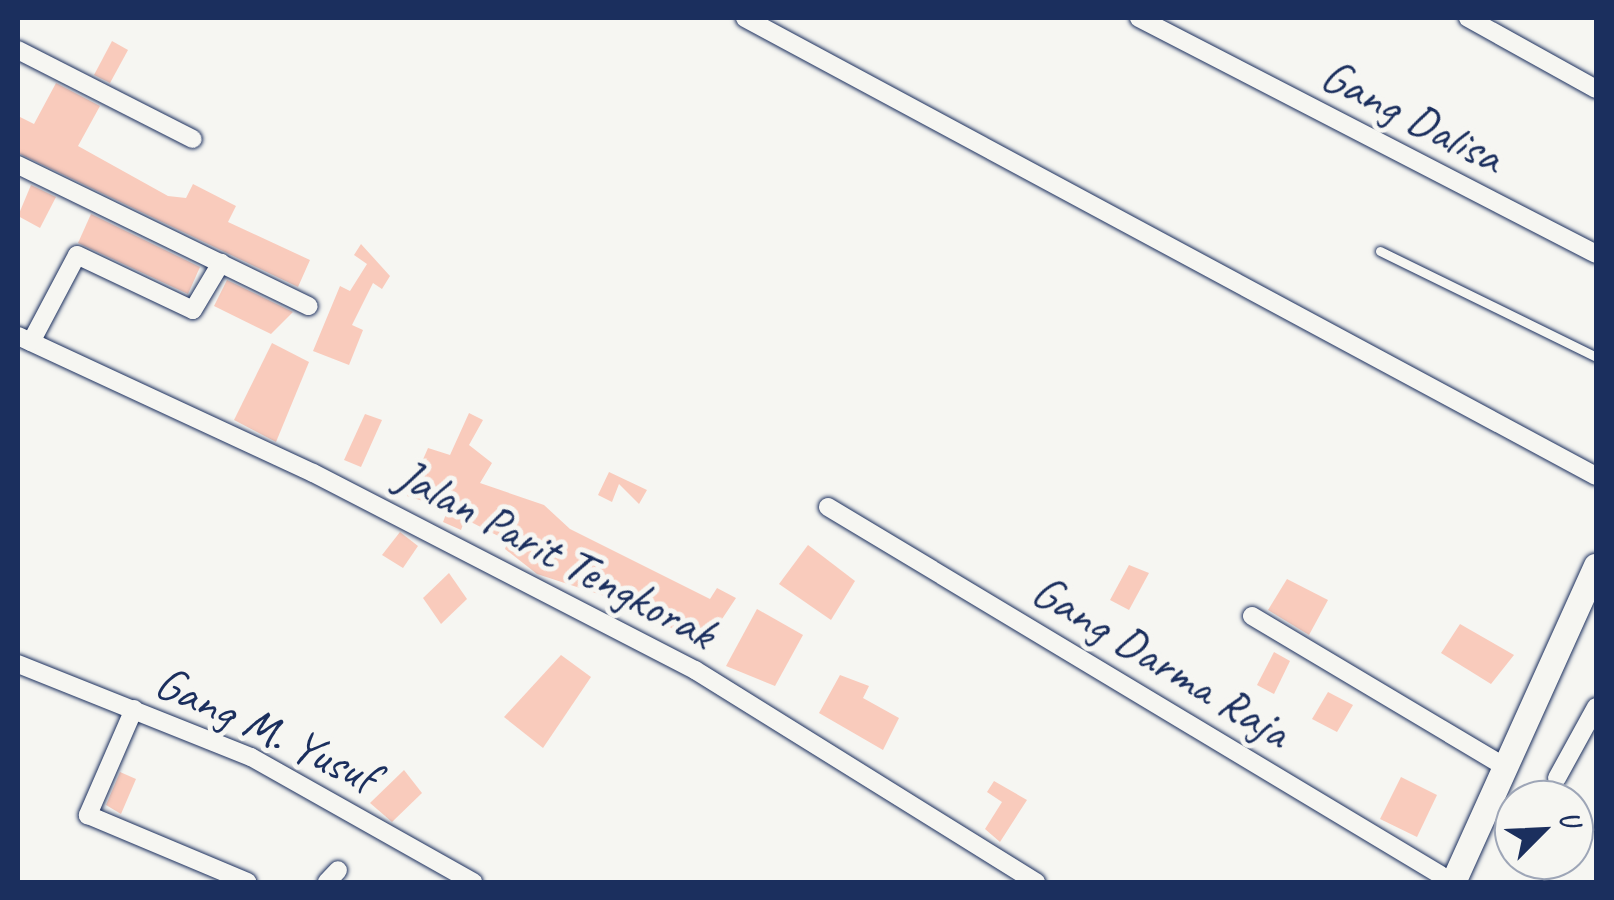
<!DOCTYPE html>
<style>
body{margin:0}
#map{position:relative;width:1614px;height:900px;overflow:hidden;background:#f6f6f2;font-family:Caveat,sans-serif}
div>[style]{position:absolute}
.building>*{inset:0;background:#f9cbbc}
.roads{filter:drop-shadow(0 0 2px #1b2f5e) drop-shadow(0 0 2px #1b2f5e)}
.service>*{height:9px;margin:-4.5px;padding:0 4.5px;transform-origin:4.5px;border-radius:4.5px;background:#f6f6f2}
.minor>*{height:18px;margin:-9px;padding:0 9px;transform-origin:9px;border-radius:9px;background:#f6f6f2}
.secondary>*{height:25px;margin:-12.5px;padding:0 12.5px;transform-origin:12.5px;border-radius:12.5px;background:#f6f6f2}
span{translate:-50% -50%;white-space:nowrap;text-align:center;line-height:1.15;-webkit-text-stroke:10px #f6f6f2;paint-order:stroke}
.street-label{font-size:48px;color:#1b2f5e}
.frame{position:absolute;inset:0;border:20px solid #1b2f5e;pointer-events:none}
.north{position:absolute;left:1494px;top:780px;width:100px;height:100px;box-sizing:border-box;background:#f6f6f2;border:2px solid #9ea6b7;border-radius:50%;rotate:66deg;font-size:28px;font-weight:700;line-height:40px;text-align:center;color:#1b2f5e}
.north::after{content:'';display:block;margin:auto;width:35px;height:45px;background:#1b2f5e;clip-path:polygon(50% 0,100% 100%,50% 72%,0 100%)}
</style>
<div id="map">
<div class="building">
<div style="clip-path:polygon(112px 41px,128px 50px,110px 83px,94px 75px)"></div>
<div style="clip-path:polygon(56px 83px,100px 106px,78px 146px,168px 196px,186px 198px,193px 184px,236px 206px,228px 222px,310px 260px,298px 287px,18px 153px,18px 116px,34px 124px)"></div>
<div style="clip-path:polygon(31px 185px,56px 197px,40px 228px,18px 216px)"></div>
<div style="clip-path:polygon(91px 214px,200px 267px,188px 294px,78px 243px)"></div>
<div style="clip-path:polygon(361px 244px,390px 276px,382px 289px,373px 283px,352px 325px,363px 330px,349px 365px,313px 351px,340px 286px,350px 291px,367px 264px,354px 255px)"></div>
<div style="clip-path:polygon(227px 280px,293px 312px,271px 334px,214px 306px)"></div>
<div style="clip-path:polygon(272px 343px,309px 362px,276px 442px,234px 420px)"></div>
<div style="clip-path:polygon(469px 413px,483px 420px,469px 445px,492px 463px,480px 483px,544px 505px,570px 529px,710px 599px,717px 588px,736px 598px,708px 640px,681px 617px,675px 630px,626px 603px,537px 574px,505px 549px,508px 541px,465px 519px,461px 530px,443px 522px,448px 509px,407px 496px,428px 448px,450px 455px)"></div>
<div style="clip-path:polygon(365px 414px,382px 420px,361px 467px,344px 460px)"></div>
<div style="clip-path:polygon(609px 472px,647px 490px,639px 504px,619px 484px,612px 502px,598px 495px)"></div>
<div style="clip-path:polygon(400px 532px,418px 546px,403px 568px,382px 555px)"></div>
<div style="clip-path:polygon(808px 545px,855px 581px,831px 620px,779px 584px)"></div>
<div style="clip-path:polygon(1129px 565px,1149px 573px,1129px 610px,1110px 600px)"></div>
<div style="clip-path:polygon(449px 573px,467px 599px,441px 624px,423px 598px)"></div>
<div style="clip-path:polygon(1287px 579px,1328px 600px,1309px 635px,1268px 610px)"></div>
<div style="clip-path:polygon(757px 609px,803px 635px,775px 686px,726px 666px)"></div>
<div style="clip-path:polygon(1460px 624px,1514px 655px,1491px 684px,1441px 653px)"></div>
<div style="clip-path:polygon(1274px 652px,1290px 661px,1274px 694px,1257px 685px)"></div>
<div style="clip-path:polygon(561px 655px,591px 677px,543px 748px,504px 717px)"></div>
<div style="clip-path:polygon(840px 675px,869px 686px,863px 698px,899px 718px,883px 750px,819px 713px)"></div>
<div style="clip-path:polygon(1328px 692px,1353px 705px,1337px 732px,1312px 719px)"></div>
<div style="clip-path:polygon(404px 770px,422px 793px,392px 822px,370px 803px)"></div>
<div style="clip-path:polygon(120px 772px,136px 779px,121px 814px,106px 805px)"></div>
<div style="clip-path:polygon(1401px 777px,1437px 795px,1417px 837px,1380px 819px)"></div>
<div style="clip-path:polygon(994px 781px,1027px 800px,1000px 842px,985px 829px,1002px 802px,987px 792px)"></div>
</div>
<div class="roads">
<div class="service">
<div style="left:1380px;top:251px;width:241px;rotate:26.1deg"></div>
</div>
<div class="minor">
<div style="left:745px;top:18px;width:966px;rotate:28.29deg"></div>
<div style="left:1139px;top:18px;width:514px;rotate:27.31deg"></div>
<div style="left:1468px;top:18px;width:146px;rotate:29deg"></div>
<div style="left:18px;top:50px;width:196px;rotate:27deg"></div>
<div style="left:18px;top:165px;width:323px;rotate:25.9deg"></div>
<div style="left:18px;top:336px;width:325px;rotate:24.9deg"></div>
<div style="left:313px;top:473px;width:430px;rotate:27.3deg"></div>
<div style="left:695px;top:670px;width:402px;rotate:31.9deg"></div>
<div style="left:31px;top:342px;width:98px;rotate:-62.1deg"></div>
<div style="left:77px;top:255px;width:128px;rotate:25.4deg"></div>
<div style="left:193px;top:310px;width:55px;rotate:-59.2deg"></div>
<div style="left:828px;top:507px;width:728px;rotate:31deg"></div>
<div style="left:1252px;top:616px;width:291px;rotate:30.8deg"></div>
<div style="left:18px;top:664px;width:251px;rotate:21.8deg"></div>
<div style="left:251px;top:757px;width:255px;rotate:29.4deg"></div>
<div style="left:134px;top:709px;width:116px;rotate:113.5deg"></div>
<div style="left:88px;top:815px;width:173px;rotate:22.8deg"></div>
<div style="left:1557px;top:778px;width:81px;rotate:-61.2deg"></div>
<div style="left:327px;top:882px;width:16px;rotate:-47deg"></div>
</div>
<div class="secondary">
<div style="left:1453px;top:882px;width:347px;rotate:-65.7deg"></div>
</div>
</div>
<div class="street-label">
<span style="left:1412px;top:116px;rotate:27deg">Gang Dalisa</span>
<span style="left:556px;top:554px;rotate:28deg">Jalan Parit Tengkorak</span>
<span style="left:1161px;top:661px;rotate:31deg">Gang Darma Raja</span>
<span style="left:266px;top:729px;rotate:25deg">Gang M. Yusuf</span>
</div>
<div class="frame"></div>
<div class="north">U</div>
</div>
